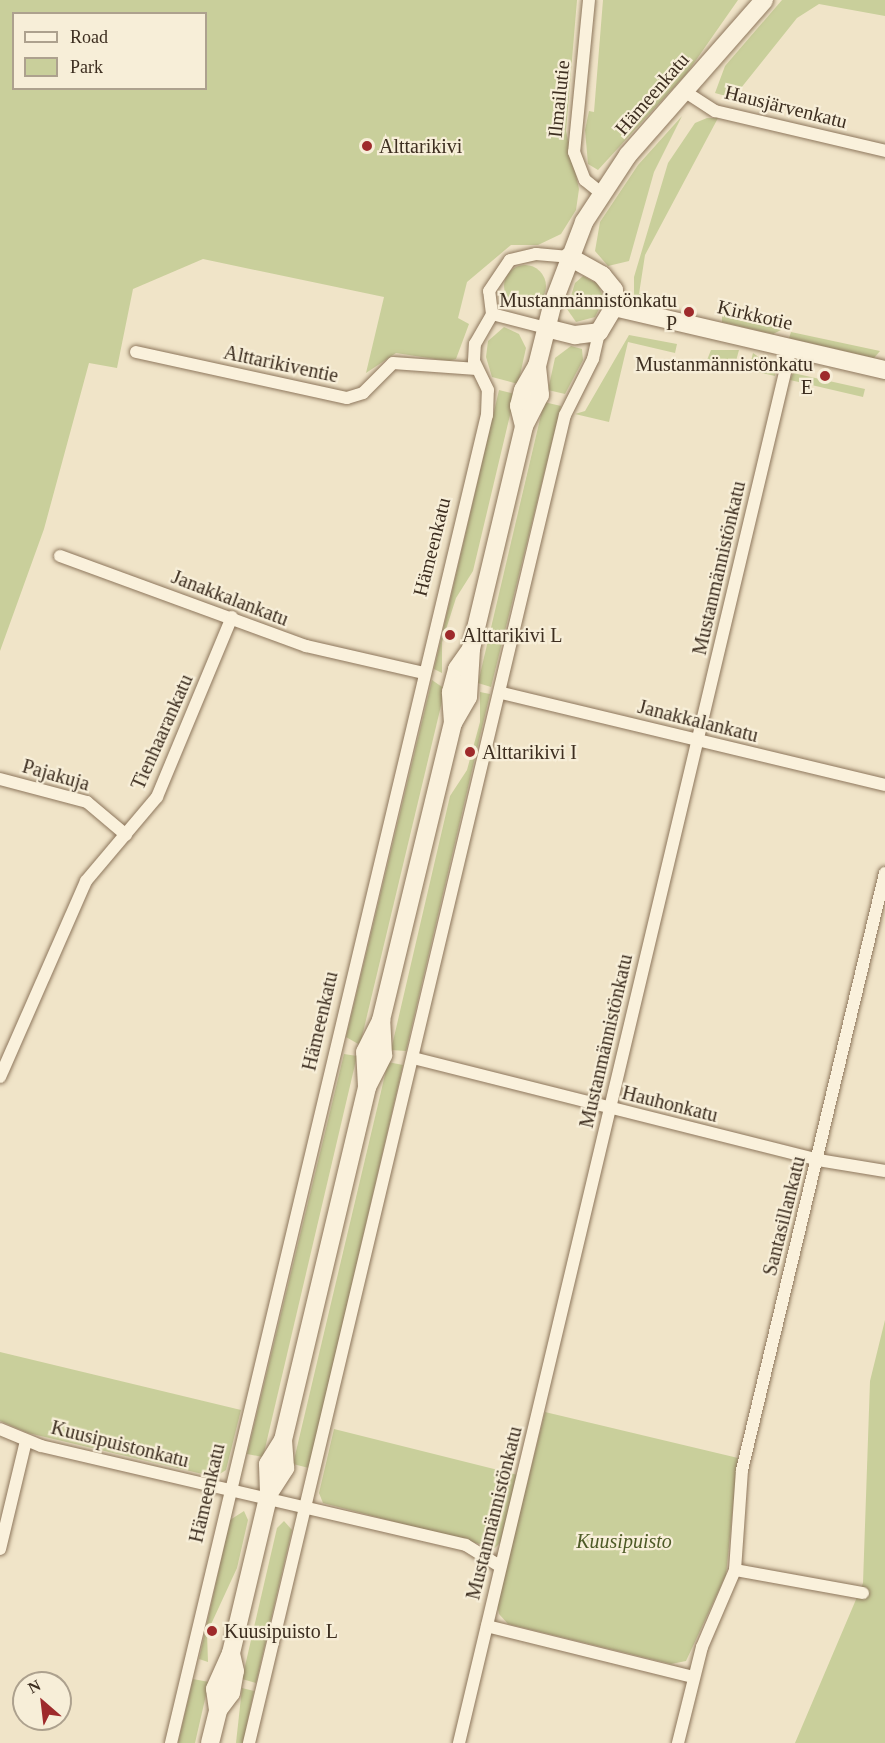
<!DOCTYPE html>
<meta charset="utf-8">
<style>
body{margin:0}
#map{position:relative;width:885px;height:1743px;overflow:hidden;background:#f0e4c8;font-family:Georgia,serif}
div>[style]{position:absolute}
.green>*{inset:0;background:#c9cf9b}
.round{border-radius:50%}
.roads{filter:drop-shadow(0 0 2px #8d765c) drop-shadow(0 0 2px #8d765c)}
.street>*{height:12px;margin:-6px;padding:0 6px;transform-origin:6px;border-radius:6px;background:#faf1dc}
.secondary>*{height:18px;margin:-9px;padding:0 9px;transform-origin:9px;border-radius:9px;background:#faf1dc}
.dots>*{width:16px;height:16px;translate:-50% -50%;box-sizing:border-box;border:3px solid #f7eed8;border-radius:50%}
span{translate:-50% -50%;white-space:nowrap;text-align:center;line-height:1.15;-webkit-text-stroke:4.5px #f7eed8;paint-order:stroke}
.street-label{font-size:20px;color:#3d2e20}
.poi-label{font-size:20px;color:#3d2e20}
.left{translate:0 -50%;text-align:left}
.right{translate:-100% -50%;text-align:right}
.park-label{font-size:20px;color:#4d5a26;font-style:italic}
.legend{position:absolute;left:12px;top:12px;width:195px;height:78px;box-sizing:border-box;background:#f7eed8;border:2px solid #ada18e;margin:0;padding:8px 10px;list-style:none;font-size:18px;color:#3d2e20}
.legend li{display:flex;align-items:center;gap:12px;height:30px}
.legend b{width:30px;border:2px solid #ada18e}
.north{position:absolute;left:12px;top:1671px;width:60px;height:60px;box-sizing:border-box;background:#f7eed8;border:2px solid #ada18e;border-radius:50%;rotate:332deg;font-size:16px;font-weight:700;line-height:24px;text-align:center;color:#3d2e20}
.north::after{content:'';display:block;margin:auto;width:21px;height:27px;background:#9e2a2b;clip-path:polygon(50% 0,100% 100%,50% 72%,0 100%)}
</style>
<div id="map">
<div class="green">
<div style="clip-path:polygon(evenodd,0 0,577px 0,566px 131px,579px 189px,576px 210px,561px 234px,538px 245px,511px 245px,467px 282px,458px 318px,469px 324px,456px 359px,448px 361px,396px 353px,366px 373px,384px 297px,203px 259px,133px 289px,117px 368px,89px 363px,44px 529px,0 651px,0 0,14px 14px,206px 14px,206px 88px,14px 88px,14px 14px)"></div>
<div style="clip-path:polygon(603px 0,738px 0,687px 73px,598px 170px,588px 164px,585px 130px,589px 111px,594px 112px)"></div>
<div style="clip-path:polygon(782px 0,885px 0,885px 16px,819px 4px,797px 18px,733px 98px,715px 93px,725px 66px)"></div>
<div style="clip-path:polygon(682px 116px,654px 172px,629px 261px,608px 266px,595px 251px,600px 222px,638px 165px)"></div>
<div style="clip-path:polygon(707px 118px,718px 118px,645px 255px,639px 294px,671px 301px,665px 309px,643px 304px,634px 295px,634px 277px,668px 163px,695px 123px)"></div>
<div class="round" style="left:504px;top:265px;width:42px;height:42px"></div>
<div style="clip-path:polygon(583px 276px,598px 284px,604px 299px,595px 317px,576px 322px,567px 309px,575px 283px)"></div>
<div style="clip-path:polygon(722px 314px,776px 328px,783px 329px,773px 334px,722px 322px)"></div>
<div style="clip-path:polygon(504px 327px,519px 334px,526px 348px,518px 384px,492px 377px,486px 357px,488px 341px)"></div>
<div style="clip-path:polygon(791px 332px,880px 351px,874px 358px,789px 338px)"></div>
<div style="clip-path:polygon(629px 335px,677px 344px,675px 353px,628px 342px,609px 422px,575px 414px,585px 411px)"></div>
<div style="clip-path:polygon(571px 346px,582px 349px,583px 360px,565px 394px,548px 390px,555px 358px)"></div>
<div style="clip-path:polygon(711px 350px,739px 350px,736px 361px,750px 365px,753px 353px,776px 369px,775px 376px,707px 360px)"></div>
<div style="clip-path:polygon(793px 373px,865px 389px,863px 397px,790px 380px)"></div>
<div style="clip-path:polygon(499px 390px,515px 394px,473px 571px,456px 598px,442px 642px,442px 673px,434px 669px)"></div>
<div style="clip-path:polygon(544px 402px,561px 406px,491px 687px,478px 683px)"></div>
<div style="clip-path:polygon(432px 680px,445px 689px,360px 1045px,346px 1037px)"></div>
<div style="clip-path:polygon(480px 692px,490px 694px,406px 1051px,391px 1050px,450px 796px,467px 770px,480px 722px)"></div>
<div style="clip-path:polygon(344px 1054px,357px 1056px,263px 1457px,247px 1454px)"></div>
<div style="clip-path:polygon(388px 1062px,403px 1065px,309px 1468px,293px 1464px)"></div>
<div style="clip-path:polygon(885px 1320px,885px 1743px,795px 1743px,863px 1583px,870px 1381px)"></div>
<div style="clip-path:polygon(0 1352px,241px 1410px,226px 1470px,215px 1477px,28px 1433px,0 1421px)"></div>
<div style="clip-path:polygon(545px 1412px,738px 1458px,726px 1575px,686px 1661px,671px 1664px,508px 1624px,499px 1614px,497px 1604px)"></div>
<div style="clip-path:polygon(334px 1429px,518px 1475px,503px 1540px,495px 1548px,323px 1503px,319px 1493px)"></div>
<div style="clip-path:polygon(244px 1511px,248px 1520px,237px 1568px,207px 1633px,208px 1662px,199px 1659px,230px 1520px)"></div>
<div style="clip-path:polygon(284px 1521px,292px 1530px,256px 1683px,242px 1679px,277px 1528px)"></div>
<div style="clip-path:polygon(193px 1679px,209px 1682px,195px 1743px,178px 1743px)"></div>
<div style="clip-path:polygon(242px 1688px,254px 1691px,243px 1743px,236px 1743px)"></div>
</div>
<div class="roads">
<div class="street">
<div style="left:589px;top:0;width:153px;rotate:95.6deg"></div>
<div style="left:574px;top:152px;width:30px;rotate:69deg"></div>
<div style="left:585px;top:180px;width:21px;rotate:39deg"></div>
<div style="left:684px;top:91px;width:37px;rotate:33deg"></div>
<div style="left:715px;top:111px;width:175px;rotate:13.2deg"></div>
<div style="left:492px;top:314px;width:23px;rotate:-97deg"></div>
<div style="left:489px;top:291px;width:37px;rotate:-56deg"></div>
<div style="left:510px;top:260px;width:27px;rotate:-13deg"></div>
<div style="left:536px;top:254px;width:33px;rotate:5deg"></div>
<div style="left:492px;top:314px;width:56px;rotate:14.5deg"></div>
<div style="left:136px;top:352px;width:216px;rotate:12.3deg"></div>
<div style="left:347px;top:398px;width:17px;rotate:-17deg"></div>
<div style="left:363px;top:393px;width:42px;rotate:-45deg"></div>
<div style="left:393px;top:363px;width:84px;rotate:4.1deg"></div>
<div style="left:60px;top:556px;width:262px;rotate:20.1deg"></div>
<div style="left:306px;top:646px;width:121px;rotate:12.9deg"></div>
<div style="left:502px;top:693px;width:394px;rotate:13.5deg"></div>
<div style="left:0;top:779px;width:90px;rotate:14.8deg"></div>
<div style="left:87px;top:802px;width:51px;rotate:40.2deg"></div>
<div style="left:413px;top:1058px;width:418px;rotate:14.1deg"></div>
<div style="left:818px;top:1160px;width:68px;rotate:9.3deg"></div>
<div style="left:0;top:1077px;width:214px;rotate:-66.3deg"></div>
<div style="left:86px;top:881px;width:110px;rotate:-49.8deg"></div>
<div style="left:157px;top:797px;width:195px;rotate:-67.4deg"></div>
<div style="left:0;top:1429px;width:44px;rotate:22.5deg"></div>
<div style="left:41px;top:1446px;width:436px;rotate:13.1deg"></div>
<div style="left:466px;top:1545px;width:40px;rotate:32deg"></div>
<div style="left:0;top:1549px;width:111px;rotate:-76.5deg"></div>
<div style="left:735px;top:1570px;width:130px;rotate:10.2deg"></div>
<div style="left:487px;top:1626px;width:212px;rotate:13.9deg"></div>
<div style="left:171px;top:1743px;width:1365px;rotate:-76.62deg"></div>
<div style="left:487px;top:415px;width:25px;rotate:-88deg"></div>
<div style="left:488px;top:390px;width:32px;rotate:-116deg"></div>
<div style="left:474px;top:361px;width:17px;rotate:-87deg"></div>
<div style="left:475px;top:344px;width:34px;rotate:-60deg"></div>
<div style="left:249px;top:1743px;width:1365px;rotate:-76.62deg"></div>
<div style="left:565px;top:415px;width:63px;rotate:-63.4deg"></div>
<div style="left:593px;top:359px;width:28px;rotate:-77deg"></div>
<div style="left:459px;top:1743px;width:1435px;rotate:-76.62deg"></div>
<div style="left:678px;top:1743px;width:99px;rotate:-76deg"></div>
<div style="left:702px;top:1647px;width:84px;rotate:-66.8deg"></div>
<div style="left:735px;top:1570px;width:100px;rotate:-86deg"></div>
<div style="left:742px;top:1470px;width:614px;rotate:-76.53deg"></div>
</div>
<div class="secondary">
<div style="left:614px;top:307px;width:278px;rotate:13.1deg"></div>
<div style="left:546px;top:328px;width:30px;rotate:14deg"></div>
<div style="left:575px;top:335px;width:24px;rotate:-7deg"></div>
<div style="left:599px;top:332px;width:29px;rotate:-59deg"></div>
<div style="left:614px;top:307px;width:17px;rotate:-90deg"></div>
<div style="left:614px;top:290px;width:19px;rotate:-129deg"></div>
<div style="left:602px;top:275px;width:38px;rotate:-151deg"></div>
<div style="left:524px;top:426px;width:21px;rotate:-104deg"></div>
<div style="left:519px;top:406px;width:16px;rotate:-76deg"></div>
<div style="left:523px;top:390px;width:28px;rotate:-60deg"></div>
<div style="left:537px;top:366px;width:62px;rotate:-76deg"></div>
<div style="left:552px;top:306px;width:90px;rotate:-69.1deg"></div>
<div style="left:584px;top:222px;width:80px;rotate:-56.7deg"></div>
<div style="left:628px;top:155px;width:206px;rotate:-48.7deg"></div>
<div style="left:453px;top:723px;width:31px;rotate:-94deg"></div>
<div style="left:451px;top:692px;width:24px;rotate:-75deg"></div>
<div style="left:457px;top:669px;width:24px;rotate:-55deg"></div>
<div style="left:367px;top:1087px;width:35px;rotate:-93deg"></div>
<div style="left:365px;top:1052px;width:36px;rotate:-63deg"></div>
<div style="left:381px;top:1020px;width:306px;rotate:-76.4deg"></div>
<div style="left:453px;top:723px;width:30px;rotate:-60deg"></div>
<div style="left:468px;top:697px;width:48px;rotate:-86.4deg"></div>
<div style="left:471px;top:649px;width:229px;rotate:-76.6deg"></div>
<div style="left:524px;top:426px;width:35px;rotate:-63deg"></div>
<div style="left:540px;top:395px;width:29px;rotate:-96deg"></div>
<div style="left:269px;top:1493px;width:30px;rotate:-57deg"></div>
<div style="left:285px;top:1468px;width:28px;rotate:-94deg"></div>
<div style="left:218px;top:1710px;width:21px;rotate:-53deg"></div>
<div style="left:231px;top:1693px;width:22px;rotate:-80deg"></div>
<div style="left:235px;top:1671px;width:18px;rotate:-103deg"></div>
<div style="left:210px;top:1743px;width:34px;rotate:-76deg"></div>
<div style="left:218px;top:1710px;width:21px;rotate:-98deg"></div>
<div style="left:215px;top:1689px;width:39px;rotate:-66deg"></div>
<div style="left:231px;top:1653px;width:164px;rotate:-76.6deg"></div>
<div style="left:269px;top:1493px;width:29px;rotate:-92deg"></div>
<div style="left:268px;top:1464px;width:28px;rotate:-58deg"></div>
<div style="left:283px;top:1440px;width:363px;rotate:-76.6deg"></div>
<div style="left:367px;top:1087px;width:36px;rotate:-63deg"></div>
<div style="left:383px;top:1055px;width:35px;rotate:-93deg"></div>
</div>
</div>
<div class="dots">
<div style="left:367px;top:146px;background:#9e2a2b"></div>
<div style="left:689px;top:312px;background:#9e2a2b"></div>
<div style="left:825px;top:376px;background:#9e2a2b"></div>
<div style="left:450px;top:635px;background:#9e2a2b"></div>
<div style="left:470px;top:752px;background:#9e2a2b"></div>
<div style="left:212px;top:1631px;background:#9e2a2b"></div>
</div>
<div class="street-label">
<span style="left:652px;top:94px;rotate:-49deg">Hämeenkatu</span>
<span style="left:559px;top:99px;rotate:-84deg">Ilmailutie</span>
<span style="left:786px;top:107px;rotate:14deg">Hausjärvenkatu</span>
<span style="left:755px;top:315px;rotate:13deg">Kirkkotie</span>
<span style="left:281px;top:364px;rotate:12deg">Alttarikiventie</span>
<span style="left:432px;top:547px;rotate:-76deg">Hämeenkatu</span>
<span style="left:719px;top:568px;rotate:-77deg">Mustanmännistönkatu</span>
<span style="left:230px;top:598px;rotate:21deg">Janakkalankatu</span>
<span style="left:698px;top:721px;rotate:14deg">Janakkalankatu</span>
<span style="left:162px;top:732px;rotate:-66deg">Tienhaarankatu</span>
<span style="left:56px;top:775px;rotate:16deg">Pajakuja</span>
<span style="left:320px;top:1021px;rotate:-77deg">Hämeenkatu</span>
<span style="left:606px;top:1041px;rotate:-77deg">Mustanmännistönkatu</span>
<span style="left:670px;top:1104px;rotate:14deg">Hauhonkatu</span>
<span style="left:784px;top:1216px;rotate:-76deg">Santasillankatu</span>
<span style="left:120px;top:1444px;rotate:14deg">Kuusipuistonkatu</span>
<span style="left:207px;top:1493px;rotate:-77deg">Hämeenkatu</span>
<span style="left:494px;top:1513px;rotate:-76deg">Mustanmännistönkatu</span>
</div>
<div class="poi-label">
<span class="left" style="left:379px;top:146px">Alttarikivi</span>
<span class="right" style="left:677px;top:312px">Mustanmännistönkatu<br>P</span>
<span class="right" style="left:813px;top:376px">Mustanmännistönkatu<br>E</span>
<span class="left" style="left:462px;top:635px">Alttarikivi L</span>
<span class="left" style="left:482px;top:752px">Alttarikivi I</span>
<span class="left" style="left:224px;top:1631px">Kuusipuisto L</span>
</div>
<div class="park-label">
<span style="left:624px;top:1541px">Kuusipuisto</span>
</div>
<ul class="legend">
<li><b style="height:8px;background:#faf1dc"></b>Road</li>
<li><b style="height:16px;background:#c9cf9b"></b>Park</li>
</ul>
<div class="north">N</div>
</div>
